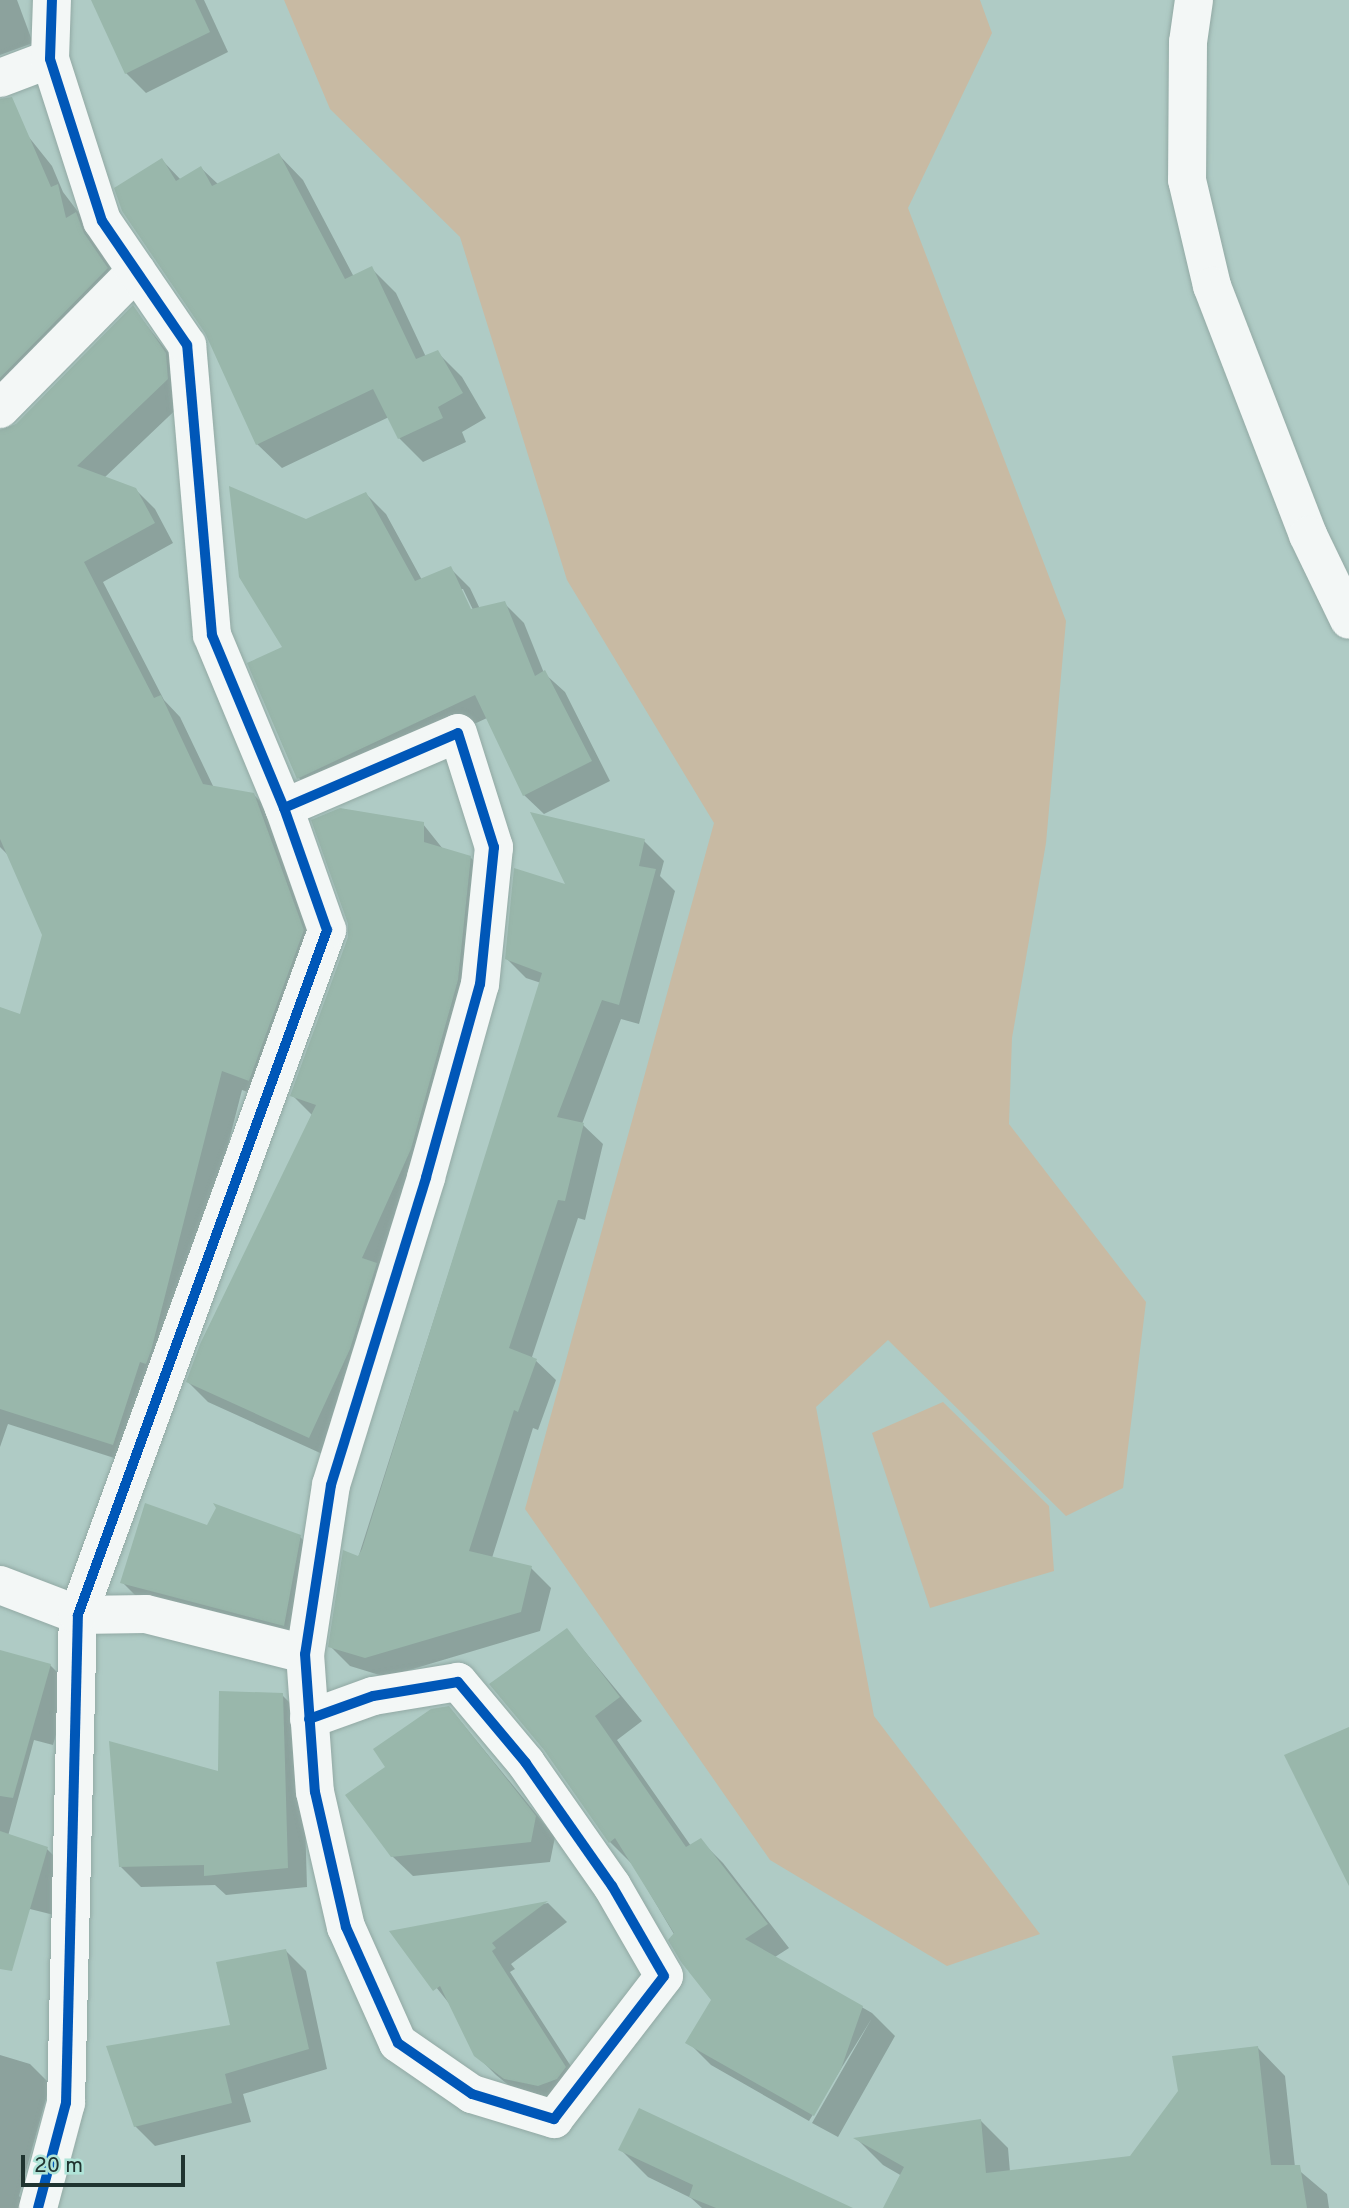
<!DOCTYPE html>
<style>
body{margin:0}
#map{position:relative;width:1349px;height:2208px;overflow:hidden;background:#afcbc5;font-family:Overpass,sans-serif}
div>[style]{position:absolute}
.green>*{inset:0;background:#c8baa3}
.shadow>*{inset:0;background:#0003}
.building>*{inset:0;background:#99b7ab}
.roads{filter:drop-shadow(0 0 2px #92a9a4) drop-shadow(0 0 2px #92a9a4)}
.street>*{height:38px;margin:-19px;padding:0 19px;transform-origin:19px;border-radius:19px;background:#f3f7f6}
.cycleway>*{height:10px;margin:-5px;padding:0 5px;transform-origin:5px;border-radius:5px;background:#0057b8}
span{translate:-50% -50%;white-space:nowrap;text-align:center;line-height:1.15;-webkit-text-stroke:5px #b0e4d8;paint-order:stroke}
.scale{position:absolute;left:21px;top:2155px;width:164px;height:32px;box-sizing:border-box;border:4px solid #203430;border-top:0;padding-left:9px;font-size:21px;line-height:24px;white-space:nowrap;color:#203430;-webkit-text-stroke:5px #b0e4d8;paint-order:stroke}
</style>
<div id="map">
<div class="green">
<div style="clip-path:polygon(284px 0,980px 0,992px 33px,908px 208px,1066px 621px,1046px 843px,1012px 1038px,1009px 1124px,1146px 1302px,1123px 1488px,1066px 1516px,888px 1340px,816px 1407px,874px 1716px,1040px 1934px,947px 1966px,770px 1860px,525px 1509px,714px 823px,567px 580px,460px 237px,330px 109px)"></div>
<div style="clip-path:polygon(943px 1402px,1049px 1506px,1054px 1571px,930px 1608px,872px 1433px)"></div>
</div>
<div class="shadow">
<div style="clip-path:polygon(0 0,17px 0,33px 43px,0 55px)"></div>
<div style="clip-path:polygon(93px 0,204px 0,228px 52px,146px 93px,126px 73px)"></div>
<div style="clip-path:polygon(0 101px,52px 166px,63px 192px,95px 234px,127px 289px,0 423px)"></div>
<div style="clip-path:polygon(279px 155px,303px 180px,354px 277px,371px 268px,396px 293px,426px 357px,437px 352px,462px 377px,486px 418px,462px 432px,466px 442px,423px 462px,399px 438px,389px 417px,282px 468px,257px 444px,162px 160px,181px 180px,201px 168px,219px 185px)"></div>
<div style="clip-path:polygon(133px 308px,185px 374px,187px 399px,104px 478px,135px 489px,155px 509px,173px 543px,103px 582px,164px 700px,180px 717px,214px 788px,253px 794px,273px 814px,323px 951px,269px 1099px,242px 1090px,170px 1372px,133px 1464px,8px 1424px,0 1447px,0 1010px,21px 1016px,44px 935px,9px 856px,0 847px,0 431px,17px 426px)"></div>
<div style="clip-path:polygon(evenodd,366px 494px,386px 514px,422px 580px,450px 568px,470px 588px,480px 609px,504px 603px,524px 623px,544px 673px,565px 692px,610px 781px,544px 814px,524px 795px,487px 718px,318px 797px,299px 778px,284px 648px,306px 521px,366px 494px,460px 589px,463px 589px,476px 616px,473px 618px,460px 589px)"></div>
<div style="clip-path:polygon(423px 824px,443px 849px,470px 857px,490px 877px,329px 1457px,208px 1402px,188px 1382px,312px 1115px,292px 1095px)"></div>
<div style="clip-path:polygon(644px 841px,664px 861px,660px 876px,675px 891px,639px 1024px,621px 1019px,582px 1124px,603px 1144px,585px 1220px,578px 1218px,532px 1357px,556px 1380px,538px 1430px,533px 1428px,492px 1558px,531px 1568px,551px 1588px,540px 1631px,386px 1677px,350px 1666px,330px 1646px,541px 983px,526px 978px,506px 958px,568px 887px)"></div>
<div style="clip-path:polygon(208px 1527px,300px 1537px,329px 1565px,313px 1654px,151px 1611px,122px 1582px)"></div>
<div style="clip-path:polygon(567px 1630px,642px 1721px,617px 1740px,691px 1846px,700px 1840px,723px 1863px,789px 1948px,775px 1957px,872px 2013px,895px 2036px,838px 2137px,812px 2123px,872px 2018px,809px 2121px,711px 2065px,688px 2042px,713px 2000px,633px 1865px,610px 1842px,545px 1749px)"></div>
<div style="clip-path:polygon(0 1652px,50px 1665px,70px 1685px,53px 1745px,34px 1740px,8px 1836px,47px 1849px,67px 1869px,54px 1915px,30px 1909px,0 1937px)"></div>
<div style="clip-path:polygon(282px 1695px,302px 1715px,307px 1887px,226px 1895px,215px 1885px,141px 1887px,121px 1867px,220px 1773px)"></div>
<div style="clip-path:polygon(449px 1707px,555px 1837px,550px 1862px,413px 1876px,392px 1856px,387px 1767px)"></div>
<div style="clip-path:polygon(548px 1903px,567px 1922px,511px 1964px,515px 1969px,510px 1972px,585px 2088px,577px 2098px,526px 2099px,496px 2075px,475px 2054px,452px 2007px,392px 1932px)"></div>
<div style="clip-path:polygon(286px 1951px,306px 1971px,327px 2069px,243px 2094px,251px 2122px,155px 2146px,135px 2126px,233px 2027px)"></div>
<div style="clip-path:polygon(1258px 2048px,1285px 2076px,1295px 2167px,1327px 2194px,1329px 2208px,885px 2208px,902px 2176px,883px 2165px,857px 2139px,980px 2120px,1008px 2148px,1010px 2172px,1131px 2158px)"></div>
<div style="clip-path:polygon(0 2055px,30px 2064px,50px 2084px,19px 2196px,30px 2208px,0 2208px)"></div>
<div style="clip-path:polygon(621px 2150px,849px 2208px,702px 2208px,691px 2198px,648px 2177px)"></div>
</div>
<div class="building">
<div style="clip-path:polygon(91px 0,195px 0,210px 32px,125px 74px)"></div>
<div style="clip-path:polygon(12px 97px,51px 187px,58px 184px,66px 218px,76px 212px,84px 233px,108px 268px,0 378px,0 99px)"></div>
<div style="clip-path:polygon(279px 153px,345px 279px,372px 266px,416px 359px,438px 350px,463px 393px,438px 407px,443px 418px,398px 439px,373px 389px,256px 445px,205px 333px,122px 211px,114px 188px,162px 158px,176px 181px,201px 166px,212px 186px)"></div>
<div style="clip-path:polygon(133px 305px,166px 353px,168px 379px,77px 466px,136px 488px,155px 523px,84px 562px,154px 698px,161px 695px,203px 784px,254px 793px,304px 930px,249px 1081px,222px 1071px,151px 1351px,146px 1364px,140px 1362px,113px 1445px,0 1409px,0 1007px,20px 1014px,42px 935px,0 839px,0 430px,16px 424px)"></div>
<div style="clip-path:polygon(229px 486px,306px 519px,366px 492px,415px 581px,451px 566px,471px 609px,505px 601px,535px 676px,545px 670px,592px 761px,523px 796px,475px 695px,297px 779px,247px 663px,282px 647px,239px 577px)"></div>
<div style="clip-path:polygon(340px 808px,424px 822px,424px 842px,471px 856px,458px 980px,411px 1149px,362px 1258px,377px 1263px,350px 1349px,309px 1438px,186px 1382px,200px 1344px,316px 1105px,290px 1096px,348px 937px,348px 924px,311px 820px)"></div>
<div style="clip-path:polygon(530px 812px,645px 839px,639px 866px,656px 869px,619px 1005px,602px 1000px,557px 1117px,584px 1123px,565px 1201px,558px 1200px,509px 1348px,537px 1359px,518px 1412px,514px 1410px,469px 1551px,532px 1566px,521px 1612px,365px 1658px,328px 1647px,343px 1550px,358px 1556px,362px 1549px,542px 973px,505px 959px,514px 868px,565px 884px)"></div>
<div style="clip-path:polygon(145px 1503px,207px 1525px,216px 1508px,213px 1503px,301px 1535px,284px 1626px,120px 1583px)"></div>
<div style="clip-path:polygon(567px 1628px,620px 1697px,595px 1716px,686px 1847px,701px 1838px,768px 1924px,745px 1939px,863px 2006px,841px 2069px,814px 2116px,685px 2043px,711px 2000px,681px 1962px,668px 1940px,674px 1933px,615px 1838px,609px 1843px,544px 1750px,489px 1684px)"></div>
<div style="clip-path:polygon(0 1650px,51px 1664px,13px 1798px,0 1796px)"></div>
<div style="clip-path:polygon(219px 1691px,283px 1693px,288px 1868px,204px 1876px,204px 1865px,119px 1867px,109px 1741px,218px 1771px)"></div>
<div style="clip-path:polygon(449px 1706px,536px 1816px,531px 1842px,391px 1857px,345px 1795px,385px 1767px,373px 1749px,431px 1709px)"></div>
<div style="clip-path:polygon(1349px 1727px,1349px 1886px,1284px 1755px)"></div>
<div style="clip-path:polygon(0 1831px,48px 1847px,12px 1971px,0 1969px)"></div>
<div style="clip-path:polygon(548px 1901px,492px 1943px,496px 1948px,492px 1951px,566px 2067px,557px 2079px,538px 2086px,504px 2079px,474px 2056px,440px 1986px,433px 1991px,389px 1931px)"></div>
<div style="clip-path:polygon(286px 1949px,309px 2049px,225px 2074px,232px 2103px,134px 2127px,106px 2046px,230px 2025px,216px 1962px)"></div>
<div style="clip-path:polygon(1258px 2046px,1271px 2165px,1300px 2165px,1307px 2208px,883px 2208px,904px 2167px,853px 2138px,981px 2119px,986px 2173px,1130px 2156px,1178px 2091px,1172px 2056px)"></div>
<div style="clip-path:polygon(639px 2108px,853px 2208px,716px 2208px,689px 2197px,693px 2185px,618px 2150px)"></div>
</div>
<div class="roads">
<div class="street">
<div style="left:1194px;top:0;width:42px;rotate:98.1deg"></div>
<div style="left:1188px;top:42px;width:138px;rotate:90.4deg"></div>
<div style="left:1187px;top:180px;width:109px;rotate:76.7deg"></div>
<div style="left:1212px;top:286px;width:267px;rotate:68.9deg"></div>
<div style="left:1308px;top:535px;width:94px;rotate:64.2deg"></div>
<div style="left:0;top:78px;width:53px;rotate:-20.8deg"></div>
<div style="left:0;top:409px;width:194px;rotate:-45.4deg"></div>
<div style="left:284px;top:808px;width:189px;rotate:-23.3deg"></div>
<div style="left:458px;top:733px;width:120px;rotate:72.5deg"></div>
<div style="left:494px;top:847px;width:138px;rotate:95.8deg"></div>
<div style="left:480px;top:984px;width:201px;rotate:105.6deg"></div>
<div style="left:426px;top:1178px;width:321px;rotate:107.2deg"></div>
<div style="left:331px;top:1485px;width:171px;rotate:98.7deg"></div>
<div style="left:305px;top:1654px;width:138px;rotate:85.9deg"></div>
<div style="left:315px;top:1792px;width:139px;rotate:77.1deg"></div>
<div style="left:346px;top:1927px;width:127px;rotate:65.9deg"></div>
<div style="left:398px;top:2043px;width:90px;rotate:34.6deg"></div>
<div style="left:472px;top:2094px;width:86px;rotate:17deg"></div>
<div style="left:554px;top:2119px;width:180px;rotate:-52.4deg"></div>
<div style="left:664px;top:1976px;width:104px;rotate:-120deg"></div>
<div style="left:612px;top:1886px;width:150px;rotate:-125deg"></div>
<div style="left:526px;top:1763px;width:106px;rotate:-130deg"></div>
<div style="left:458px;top:1682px;width:86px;rotate:170.6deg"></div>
<div style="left:373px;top:1696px;width:68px;rotate:160.2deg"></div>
<div style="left:0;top:1585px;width:84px;rotate:21deg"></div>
<div style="left:78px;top:1615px;width:68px;rotate:-0.8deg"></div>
<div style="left:146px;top:1614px;width:164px;rotate:14.1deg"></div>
<div style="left:38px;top:2208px;width:109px;rotate:-75.1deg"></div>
<div style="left:66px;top:2103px;width:488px;rotate:-88.6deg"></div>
<div style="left:78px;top:1615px;width:729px;rotate:-70.02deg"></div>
<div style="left:327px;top:930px;width:129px;rotate:-109.4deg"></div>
<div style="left:284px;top:808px;width:187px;rotate:-112.6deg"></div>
<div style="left:212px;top:635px;width:291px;rotate:-94.9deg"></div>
<div style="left:187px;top:345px;width:150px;rotate:-124.4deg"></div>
<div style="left:102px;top:221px;width:170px;rotate:-107.8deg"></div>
<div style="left:50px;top:59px;width:59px;rotate:-88.1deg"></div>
</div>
</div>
<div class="cycleway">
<div style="left:284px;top:808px;width:189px;rotate:-23.3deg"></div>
<div style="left:458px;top:733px;width:120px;rotate:72.5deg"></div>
<div style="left:494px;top:847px;width:138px;rotate:95.8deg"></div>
<div style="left:480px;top:984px;width:201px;rotate:105.6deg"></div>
<div style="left:426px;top:1178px;width:321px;rotate:107.2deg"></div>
<div style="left:331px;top:1485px;width:171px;rotate:98.7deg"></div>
<div style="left:305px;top:1654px;width:138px;rotate:85.9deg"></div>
<div style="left:315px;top:1792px;width:139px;rotate:77.1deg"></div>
<div style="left:346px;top:1927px;width:127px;rotate:65.9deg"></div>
<div style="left:398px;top:2043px;width:90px;rotate:34.6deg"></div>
<div style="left:472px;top:2094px;width:86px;rotate:17deg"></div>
<div style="left:554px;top:2119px;width:180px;rotate:-52.4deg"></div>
<div style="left:664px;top:1976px;width:104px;rotate:-120deg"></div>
<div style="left:612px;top:1886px;width:150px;rotate:-125deg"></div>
<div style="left:526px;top:1763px;width:106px;rotate:-130deg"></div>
<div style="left:458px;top:1682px;width:86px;rotate:170.6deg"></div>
<div style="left:373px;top:1696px;width:68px;rotate:160.2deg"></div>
<div style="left:38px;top:2208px;width:109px;rotate:-75.1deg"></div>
<div style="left:66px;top:2103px;width:488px;rotate:-88.6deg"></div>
<div style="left:78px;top:1615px;width:729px;rotate:-70.02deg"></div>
<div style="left:327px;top:930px;width:129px;rotate:-109.4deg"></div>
<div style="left:284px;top:808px;width:187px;rotate:-112.6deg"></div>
<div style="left:212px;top:635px;width:291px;rotate:-94.9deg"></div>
<div style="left:187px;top:345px;width:150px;rotate:-124.4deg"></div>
<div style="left:102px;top:221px;width:170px;rotate:-107.8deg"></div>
<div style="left:50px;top:59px;width:59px;rotate:-88.1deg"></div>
</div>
<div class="scale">20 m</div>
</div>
